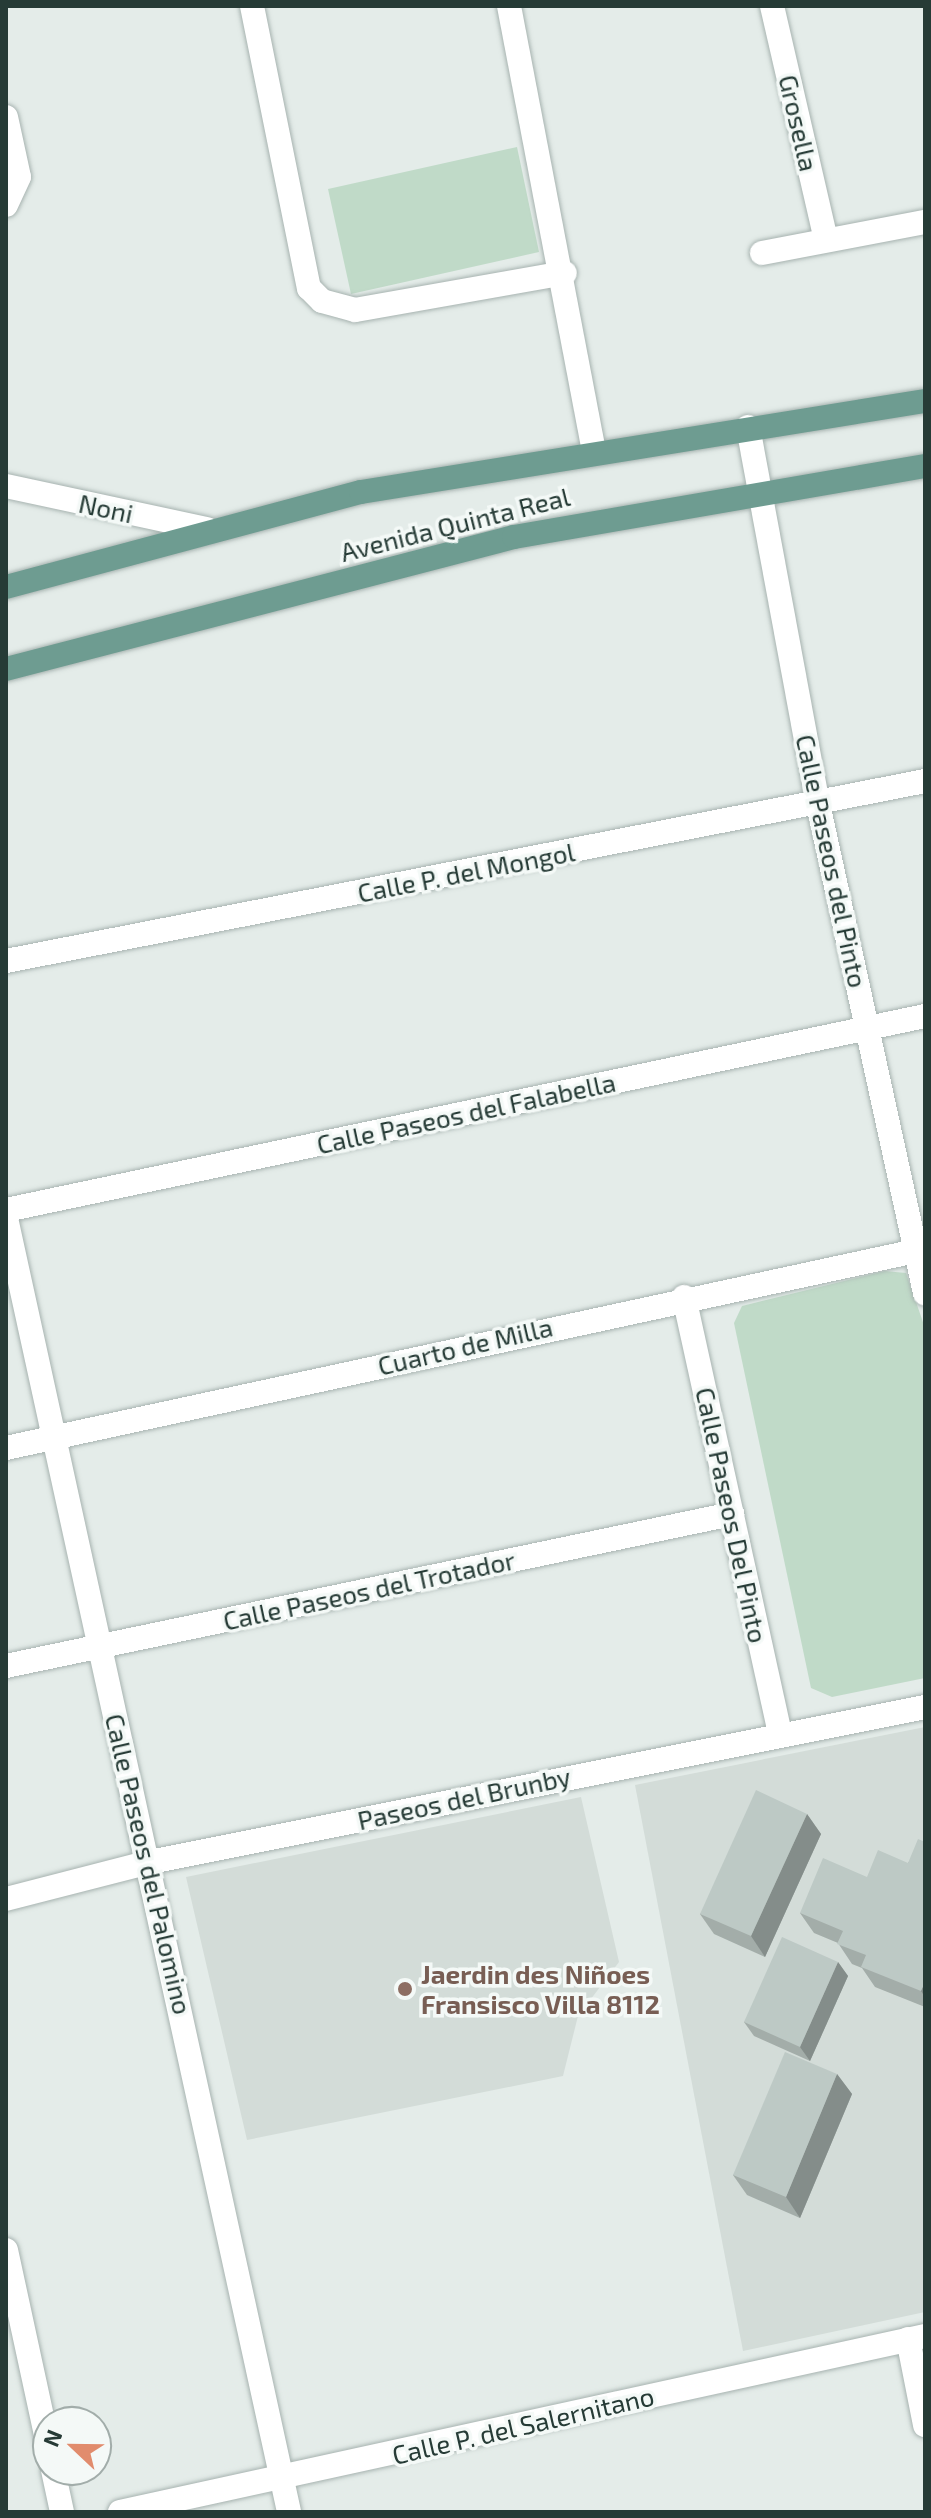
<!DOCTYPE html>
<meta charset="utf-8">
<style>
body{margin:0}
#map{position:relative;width:931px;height:2518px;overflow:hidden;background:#e4ece9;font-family:"Exo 2",sans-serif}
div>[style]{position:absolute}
.built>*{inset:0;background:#d3dcd8}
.green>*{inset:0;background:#c0dac8}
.roads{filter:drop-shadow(0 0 2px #a7b3b0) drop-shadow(0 0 2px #a7b3b0)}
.minor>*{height:24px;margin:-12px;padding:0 12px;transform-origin:12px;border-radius:12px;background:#fff}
.major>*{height:24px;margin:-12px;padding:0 12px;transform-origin:12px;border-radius:12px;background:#6e9c91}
.wall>*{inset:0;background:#a3ada9}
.shaded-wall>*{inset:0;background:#848d8a}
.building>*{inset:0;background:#bdc9c5}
.dots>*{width:22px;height:22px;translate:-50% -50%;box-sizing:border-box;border:4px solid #f4f9f7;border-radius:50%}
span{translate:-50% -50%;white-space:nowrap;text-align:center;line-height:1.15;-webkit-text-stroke:7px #f4f9f7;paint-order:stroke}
.street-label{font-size:26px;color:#263b36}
.education-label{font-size:26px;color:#785e54;font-weight:700}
.left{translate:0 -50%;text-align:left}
.frame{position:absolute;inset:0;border:8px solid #263b36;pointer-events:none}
.north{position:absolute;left:32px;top:2406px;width:80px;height:80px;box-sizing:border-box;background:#f4f9f7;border:2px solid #a2adaa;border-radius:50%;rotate:292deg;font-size:22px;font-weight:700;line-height:32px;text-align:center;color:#263b36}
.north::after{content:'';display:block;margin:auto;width:28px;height:36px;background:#e18c6d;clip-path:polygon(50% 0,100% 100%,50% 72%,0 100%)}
</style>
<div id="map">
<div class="built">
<div style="clip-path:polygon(925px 1727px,925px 2312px,743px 2351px,635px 1785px)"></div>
<div style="clip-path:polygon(581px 1797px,619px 1962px,578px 2016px,563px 2076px,247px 2140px,186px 1877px)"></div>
</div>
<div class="green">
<div style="clip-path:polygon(517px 147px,539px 252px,351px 294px,328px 189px)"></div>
<div style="clip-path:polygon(885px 1271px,906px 1273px,925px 1328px,925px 1678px,832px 1697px,811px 1688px,734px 1323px,742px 1306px)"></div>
</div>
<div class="roads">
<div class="minor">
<div style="left:252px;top:6px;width:288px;rotate:78.6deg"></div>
<div style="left:309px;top:288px;width:18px;rotate:45deg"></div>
<div style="left:322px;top:301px;width:34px;rotate:15deg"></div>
<div style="left:355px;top:310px;width:213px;rotate:-10deg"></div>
<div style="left:509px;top:6px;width:452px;rotate:79.2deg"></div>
<div style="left:772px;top:6px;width:240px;rotate:77deg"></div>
<div style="left:6px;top:117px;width:61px;rotate:77.8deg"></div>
<div style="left:19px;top:177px;width:31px;rotate:115deg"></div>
<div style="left:762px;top:253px;width:166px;rotate:-10.8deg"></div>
<div style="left:748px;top:427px;width:383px;rotate:79.5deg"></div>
<div style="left:818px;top:804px;width:501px;rotate:77.66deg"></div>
<div style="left:6px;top:486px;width:206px;rotate:12.1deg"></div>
<div style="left:6px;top:961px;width:936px;rotate:-11.08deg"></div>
<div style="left:6px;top:1210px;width:939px;rotate:-11.92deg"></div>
<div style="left:6px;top:1218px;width:1325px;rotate:77.66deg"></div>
<div style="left:684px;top:1297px;width:447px;rotate:77.6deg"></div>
<div style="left:6px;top:1448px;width:940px;rotate:-12.22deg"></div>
<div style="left:6px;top:1666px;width:742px;rotate:-11.83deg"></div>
<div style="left:6px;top:1899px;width:149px;rotate:-14.4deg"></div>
<div style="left:150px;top:1862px;width:790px;rotate:-11.31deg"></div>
<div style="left:6px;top:2250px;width:199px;rotate:77.8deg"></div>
<div style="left:908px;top:2339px;width:88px;rotate:78.8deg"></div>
<div style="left:53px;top:2470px;width:43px;rotate:77.9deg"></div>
<div style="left:120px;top:2512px;width:824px;rotate:-12.33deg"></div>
</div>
<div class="major">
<div style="left:6px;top:587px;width:367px;rotate:-15deg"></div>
<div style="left:361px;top:492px;width:571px;rotate:-9.17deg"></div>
<div style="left:6px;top:669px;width:525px;rotate:-14.57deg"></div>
<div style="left:514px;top:537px;width:417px;rotate:-9.8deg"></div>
</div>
</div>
<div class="wall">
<div style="clip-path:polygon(807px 1814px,821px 1834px,765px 1957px,714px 1934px,700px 1914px)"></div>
<div style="clip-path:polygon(925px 1842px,925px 2007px,875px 1987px,862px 1968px,852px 1964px,838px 1943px,814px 1933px,800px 1913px,908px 1863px)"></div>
<div style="clip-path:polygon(838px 1962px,848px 1976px,810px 2061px,754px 2036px,744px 2022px)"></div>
<div style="clip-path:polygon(837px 2074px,852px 2094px,800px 2218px,747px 2195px,733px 2175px)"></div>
</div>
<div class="shaded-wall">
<div style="clip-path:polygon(807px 1814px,821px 1834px,765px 1957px,751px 1936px)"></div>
<div style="clip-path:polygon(838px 1962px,848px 1976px,810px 2061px,800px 2047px)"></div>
<div style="clip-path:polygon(925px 1982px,925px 1997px,921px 1991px)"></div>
<div style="clip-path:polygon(837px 2074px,852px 2094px,800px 2218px,786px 2197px)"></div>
</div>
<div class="building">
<div style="clip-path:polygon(756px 1790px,807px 1814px,751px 1936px,700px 1914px)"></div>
<div style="clip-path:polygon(918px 1839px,925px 1842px,925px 1982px,921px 1991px,861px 1967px,866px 1955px,837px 1944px,843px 1931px,800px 1913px,823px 1858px,867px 1877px,878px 1850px,908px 1863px)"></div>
<div style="clip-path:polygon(782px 1937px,838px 1962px,800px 2047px,744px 2022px)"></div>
<div style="clip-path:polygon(785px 2052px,837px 2074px,786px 2197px,733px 2175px)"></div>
</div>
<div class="dots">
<div style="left:405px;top:1989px;background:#8d6e63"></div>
</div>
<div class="street-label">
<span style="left:799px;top:123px;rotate:77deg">Grosella</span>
<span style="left:106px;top:508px;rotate:12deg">Noni</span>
<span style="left:455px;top:524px;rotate:-14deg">Avenida Quinta Real</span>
<span style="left:832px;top:861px;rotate:78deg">Calle Paseos del Pinto</span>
<span style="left:466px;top:872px;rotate:-11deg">Calle P. del Mongol</span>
<span style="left:466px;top:1113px;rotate:-12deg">Calle Paseos del Falabella</span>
<span style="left:465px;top:1346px;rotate:-13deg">Cuarto de Milla</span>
<span style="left:732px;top:1515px;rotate:78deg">Calle Paseos Del Pinto</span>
<span style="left:369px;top:1590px;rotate:-12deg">Calle Paseos del Trotador</span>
<span style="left:464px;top:1798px;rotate:-12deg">Paseos del Brunby</span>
<span style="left:149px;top:1864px;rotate:77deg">Calle Paseos del Palomino</span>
<span style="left:523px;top:2425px;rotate:-13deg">Calle P. del Salernitano</span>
</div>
<div class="education-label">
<span class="left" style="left:421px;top:1989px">Jaerdin des Niñoes<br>Fransisco Villa 8112</span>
</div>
<div class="frame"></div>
<div class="north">N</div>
</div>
